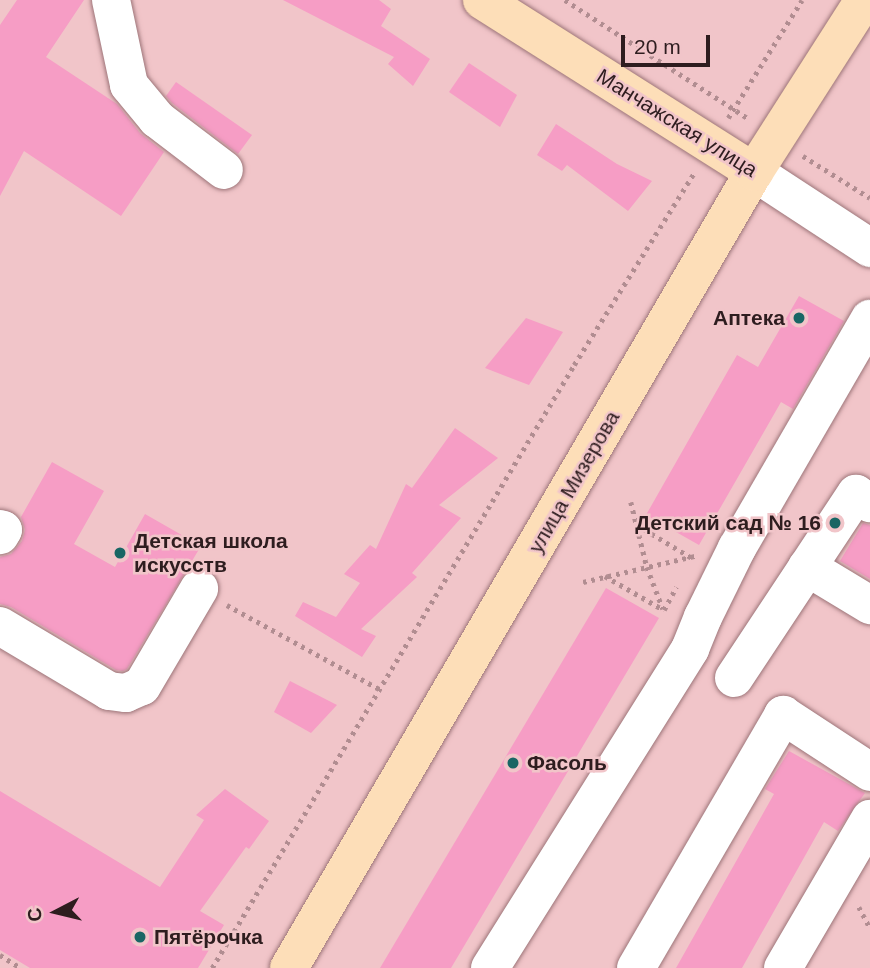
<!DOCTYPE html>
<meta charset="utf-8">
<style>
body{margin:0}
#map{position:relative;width:870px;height:968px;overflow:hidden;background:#f1c5c9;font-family:Arial,sans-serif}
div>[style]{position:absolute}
.building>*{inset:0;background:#f69dc5}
.path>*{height:4.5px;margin-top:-2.25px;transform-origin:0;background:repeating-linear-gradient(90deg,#b18d91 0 3.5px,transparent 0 8.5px)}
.roads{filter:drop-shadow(0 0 2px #9d7579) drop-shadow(0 0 2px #9d7579)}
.minor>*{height:38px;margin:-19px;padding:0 19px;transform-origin:19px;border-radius:19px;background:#fff}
.major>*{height:38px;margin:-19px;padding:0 19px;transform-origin:19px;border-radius:19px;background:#fddeb8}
.dots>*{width:19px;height:19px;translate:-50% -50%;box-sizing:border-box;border:4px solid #f1c5c9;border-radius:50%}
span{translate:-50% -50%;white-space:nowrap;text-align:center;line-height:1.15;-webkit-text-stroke:5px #f1c5c9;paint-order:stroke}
.street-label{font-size:21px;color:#2e1d1f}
.poi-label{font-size:21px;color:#2e1d1f;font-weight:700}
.right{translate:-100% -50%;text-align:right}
.left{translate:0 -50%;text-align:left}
.north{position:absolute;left:21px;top:877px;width:70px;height:70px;-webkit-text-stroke:5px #f1c5c9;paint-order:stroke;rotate:263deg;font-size:19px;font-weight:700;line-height:28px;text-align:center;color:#2e1d1f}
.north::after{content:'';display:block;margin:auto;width:24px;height:32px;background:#2e1d1f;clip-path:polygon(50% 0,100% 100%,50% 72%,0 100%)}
.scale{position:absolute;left:621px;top:35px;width:89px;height:32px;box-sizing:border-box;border:4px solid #2e1d1f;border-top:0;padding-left:9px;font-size:21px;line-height:24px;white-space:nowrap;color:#2e1d1f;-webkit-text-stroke:5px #f1c5c9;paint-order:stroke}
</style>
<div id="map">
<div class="building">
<div style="clip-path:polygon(17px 0,84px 0,46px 57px,117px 104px,140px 133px,164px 152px,121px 216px,24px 151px,0 196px,0 25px)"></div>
<div style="clip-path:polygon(283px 0,379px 0,391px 9px,381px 26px,430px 59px,413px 86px,388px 64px,394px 57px)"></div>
<div style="clip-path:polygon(469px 63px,517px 95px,500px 127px,449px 92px)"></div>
<div style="clip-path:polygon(176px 82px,252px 135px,238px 154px,172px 103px,166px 96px)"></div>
<div style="clip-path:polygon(556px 124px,617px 164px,652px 181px,628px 211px,567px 165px,562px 171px,537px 155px)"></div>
<div style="clip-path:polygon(799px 296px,844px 321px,793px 409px,781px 402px,699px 545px,646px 515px,737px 355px,758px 367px)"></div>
<div style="clip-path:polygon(526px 318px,563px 332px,529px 385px,485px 368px)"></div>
<div style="clip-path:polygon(455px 428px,498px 458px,439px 505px,461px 518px,412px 573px,417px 577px,361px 629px,376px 636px,362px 657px,295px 616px,303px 602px,336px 617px,360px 583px,344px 574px,370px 545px,376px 549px,406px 484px,412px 488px)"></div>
<div style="clip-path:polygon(52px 462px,104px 491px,74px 544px,115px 567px,145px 514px,201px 546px,127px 669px,123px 671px,116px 670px,11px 607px,0 604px,0 557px,11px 554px,22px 541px,25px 530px,21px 517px)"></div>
<div style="clip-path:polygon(863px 523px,870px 525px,870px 579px,840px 561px)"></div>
<div style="clip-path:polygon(606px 588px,659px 618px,451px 968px,380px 968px)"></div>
<div style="clip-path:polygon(290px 681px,337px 705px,311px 733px,274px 712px)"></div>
<div style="clip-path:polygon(789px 751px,865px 793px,838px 831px,824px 822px,742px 968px,676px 968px,774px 794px,765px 789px)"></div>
<div style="clip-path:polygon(225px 789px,269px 821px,249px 849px,246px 847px,200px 911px,224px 925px,198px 968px,30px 968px,0 950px,0 791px,160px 887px,204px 820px,196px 815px)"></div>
</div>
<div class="path">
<div style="left:565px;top:0;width:219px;rotate:32.9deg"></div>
<div style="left:728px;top:118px;width:139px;rotate:-57.9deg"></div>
<div style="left:803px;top:156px;width:79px;rotate:32.1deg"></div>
<div style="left:631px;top:502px;width:67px;rotate:76.2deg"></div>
<div style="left:647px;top:567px;width:45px;rotate:69.1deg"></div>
<div style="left:637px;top:525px;width:64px;rotate:31deg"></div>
<div style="left:605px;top:576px;width:68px;rotate:30deg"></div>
<div style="left:664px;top:610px;width:26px;rotate:-62deg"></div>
<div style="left:583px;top:582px;width:115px;rotate:-13.1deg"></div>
<div style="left:227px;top:605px;width:174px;rotate:28.9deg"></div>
<div style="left:859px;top:907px;width:24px;rotate:62deg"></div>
<div style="left:0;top:955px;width:25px;rotate:32deg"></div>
<div style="left:212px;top:968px;width:703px;rotate:-59.02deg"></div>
<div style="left:574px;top:365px;width:226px;rotate:-58deg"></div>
</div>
<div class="roads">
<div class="minor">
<div style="left:111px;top:0;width:87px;rotate:78deg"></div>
<div style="left:129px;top:85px;width:44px;rotate:50.5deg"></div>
<div style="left:157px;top:119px;width:84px;rotate:37.3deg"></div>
<div style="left:754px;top:172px;width:139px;rotate:33.2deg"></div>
<div style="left:0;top:529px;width:3px;rotate:18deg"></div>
<div style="left:3px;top:530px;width:6px;rotate:121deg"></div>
<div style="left:807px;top:567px;width:74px;rotate:31.1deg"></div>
<div style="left:0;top:626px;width:127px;rotate:30.8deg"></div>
<div style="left:109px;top:691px;width:17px;rotate:7deg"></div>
<div style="left:126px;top:693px;width:17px;rotate:-24deg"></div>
<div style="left:142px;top:686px;width:113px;rotate:-59.6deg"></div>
<div style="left:734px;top:678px;width:221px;rotate:-56.5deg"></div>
<div style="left:856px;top:494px;width:17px;rotate:33deg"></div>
<div style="left:490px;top:968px;width:377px;rotate:-57.9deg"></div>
<div style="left:690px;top:649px;width:35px;rotate:-68deg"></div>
<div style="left:703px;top:617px;width:77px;rotate:-63.8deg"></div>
<div style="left:737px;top:548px;width:265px;rotate:-59.9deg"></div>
<div style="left:636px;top:968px;width:293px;rotate:-59.8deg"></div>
<div style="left:783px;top:715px;width:104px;rotate:33.2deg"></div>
<div style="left:783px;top:968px;width:173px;rotate:-59.7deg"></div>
</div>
<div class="major">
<div style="left:482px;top:0;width:322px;rotate:32.3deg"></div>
<div style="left:289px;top:968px;width:922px;rotate:-59.71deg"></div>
<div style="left:754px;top:172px;width:204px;rotate:-57.4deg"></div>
</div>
</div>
<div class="dots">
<div style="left:799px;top:318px;background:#196664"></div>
<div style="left:835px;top:523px;background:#196664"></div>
<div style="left:120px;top:553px;background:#196664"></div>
<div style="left:513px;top:763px;background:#196664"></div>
<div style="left:140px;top:937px;background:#196664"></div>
</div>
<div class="street-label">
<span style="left:677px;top:123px;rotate:32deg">Манчажская улица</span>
<span style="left:574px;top:482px;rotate:-60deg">улица Мизерова</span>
</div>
<div class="poi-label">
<span class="right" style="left:785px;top:318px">Аптека</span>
<span class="right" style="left:821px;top:523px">Детский сад № 16</span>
<span class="left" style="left:134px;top:553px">Детская школа<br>искусств</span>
<span class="left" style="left:527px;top:763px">Фасоль</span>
<span class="left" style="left:154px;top:937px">Пятёрочка</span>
</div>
<div class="north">С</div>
<div class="scale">20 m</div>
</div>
